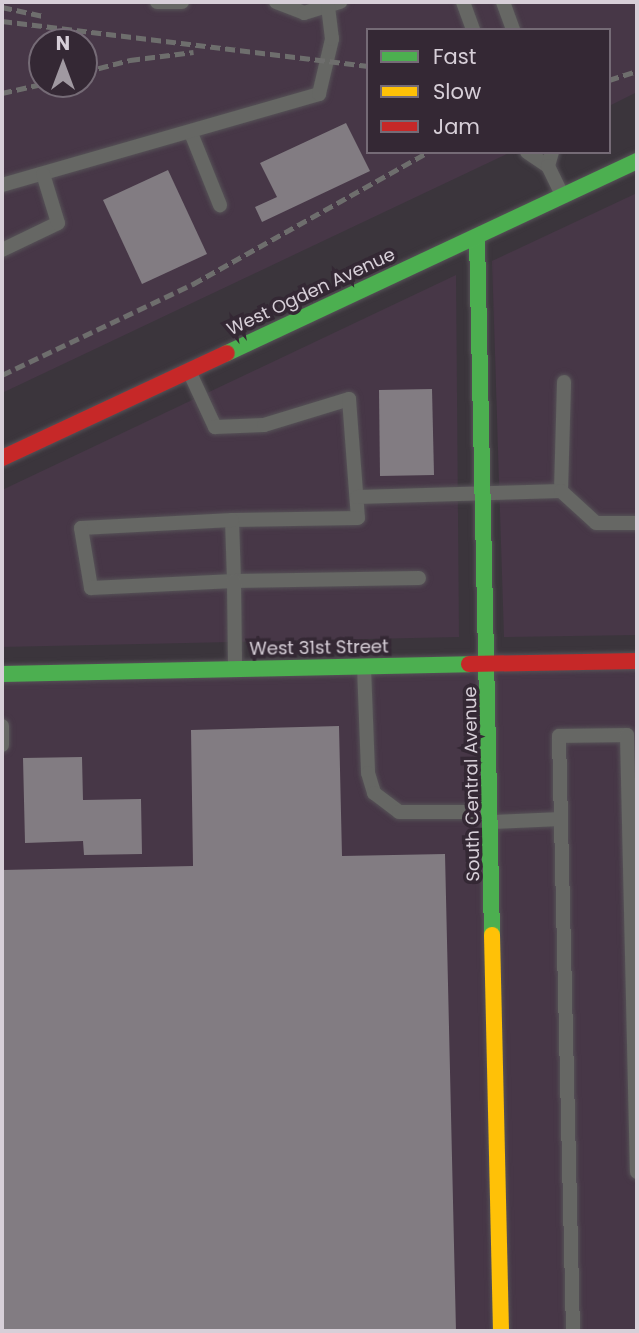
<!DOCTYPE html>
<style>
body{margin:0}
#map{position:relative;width:639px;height:1333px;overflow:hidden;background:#3b353c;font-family:Poppins,sans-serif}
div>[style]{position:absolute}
.built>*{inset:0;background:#473747}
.building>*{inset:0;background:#827c82}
.roads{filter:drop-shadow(0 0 2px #565257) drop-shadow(0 0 2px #565257)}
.lane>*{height:14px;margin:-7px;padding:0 7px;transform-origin:7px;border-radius:7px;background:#666764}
.fast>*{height:16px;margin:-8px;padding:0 8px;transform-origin:8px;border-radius:8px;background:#4caf50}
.slow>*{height:16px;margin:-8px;padding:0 8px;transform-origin:8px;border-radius:8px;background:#ffc107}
.jam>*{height:16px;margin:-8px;padding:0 8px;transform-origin:8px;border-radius:8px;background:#c62828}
.rail>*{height:5px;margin-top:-2.5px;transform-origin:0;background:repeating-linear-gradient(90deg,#6e6e6d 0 10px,transparent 0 15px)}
span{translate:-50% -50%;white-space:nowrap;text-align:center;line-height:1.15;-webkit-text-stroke:7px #342834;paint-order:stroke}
.street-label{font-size:18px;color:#d7cfd8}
.frame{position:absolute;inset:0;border:4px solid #d7cfd8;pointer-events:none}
.legend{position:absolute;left:366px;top:28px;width:245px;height:126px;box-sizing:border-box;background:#342834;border:2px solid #756b76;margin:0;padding:9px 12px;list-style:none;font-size:21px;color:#d7cfd8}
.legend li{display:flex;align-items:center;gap:14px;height:35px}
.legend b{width:35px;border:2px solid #756b76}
.north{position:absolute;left:28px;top:28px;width:70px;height:70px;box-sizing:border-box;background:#342834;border:2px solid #756b76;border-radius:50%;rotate:0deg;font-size:19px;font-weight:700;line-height:28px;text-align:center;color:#d7cfd8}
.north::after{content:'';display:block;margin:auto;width:24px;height:32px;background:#a099a1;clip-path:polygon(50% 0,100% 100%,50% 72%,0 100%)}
</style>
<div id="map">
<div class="built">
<div style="clip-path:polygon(evenodd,2px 2px,637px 2px,637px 92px,609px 106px,609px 30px,368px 30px,368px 152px,511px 152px,2px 393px,2px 2px,42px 42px,84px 42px,84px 84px,42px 84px,42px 42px)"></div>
<div style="clip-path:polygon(637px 193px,637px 635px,504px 637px,492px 261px)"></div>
<div style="clip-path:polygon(456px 275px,459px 637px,2px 647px,2px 490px)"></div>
<div style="clip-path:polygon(637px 665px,637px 1331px,2px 1331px,2px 679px)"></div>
</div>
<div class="building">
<div style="clip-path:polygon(346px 123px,370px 171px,262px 222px,255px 207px,277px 197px,260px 163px)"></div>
<div style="clip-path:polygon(168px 170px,207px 254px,142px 284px,103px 200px)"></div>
<div style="clip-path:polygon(432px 389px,434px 475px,380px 476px,379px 390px)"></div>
<div style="clip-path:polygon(339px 726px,342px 856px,445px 854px,456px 1331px,2px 1331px,2px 870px,193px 866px,191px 730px)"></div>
<div style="clip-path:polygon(82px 757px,83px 800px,141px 799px,142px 854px,84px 855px,83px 841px,25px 843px,23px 758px)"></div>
</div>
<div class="roads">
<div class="lane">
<div style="left:157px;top:2px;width:25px"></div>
<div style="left:276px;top:2px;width:30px;rotate:21deg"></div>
<div style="left:304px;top:13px;width:38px;rotate:-17deg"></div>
<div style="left:463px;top:2px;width:30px;rotate:70deg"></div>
<div style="left:503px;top:2px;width:30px;rotate:70deg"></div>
<div style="left:191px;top:133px;width:78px;rotate:68.1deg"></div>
<div style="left:527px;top:152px;width:25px;rotate:34deg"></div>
<div style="left:552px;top:152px;width:15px;rotate:106deg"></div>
<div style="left:548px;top:166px;width:32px;rotate:64deg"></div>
<div style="left:2px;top:185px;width:330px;rotate:-16deg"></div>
<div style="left:319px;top:94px;width:57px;rotate:-76.7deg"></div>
<div style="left:332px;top:39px;width:33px;rotate:-97deg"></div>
<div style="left:2px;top:250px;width:62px;rotate:-25.7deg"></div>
<div style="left:58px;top:223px;width:51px;rotate:-107deg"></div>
<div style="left:189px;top:371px;width:62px;rotate:65.1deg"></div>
<div style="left:215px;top:427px;width:49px;rotate:-2.3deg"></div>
<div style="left:264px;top:425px;width:89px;rotate:-17deg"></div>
<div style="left:349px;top:399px;width:119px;rotate:85.7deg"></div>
<div style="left:358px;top:518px;width:126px;rotate:179.1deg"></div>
<div style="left:232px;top:520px;width:61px;rotate:88.1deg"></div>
<div style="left:234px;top:581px;width:185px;rotate:-0.9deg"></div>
<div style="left:561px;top:491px;width:109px;rotate:-88.4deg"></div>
<div style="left:357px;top:497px;width:204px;rotate:-1.7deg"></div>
<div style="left:561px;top:491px;width:47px;rotate:42.4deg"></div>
<div style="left:596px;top:523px;width:41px"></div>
<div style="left:232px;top:520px;width:151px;rotate:177deg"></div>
<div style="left:81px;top:528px;width:61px;rotate:80.5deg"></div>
<div style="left:91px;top:588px;width:143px;rotate:-2.8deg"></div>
<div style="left:234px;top:581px;width:88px;rotate:89.3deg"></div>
<div style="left:364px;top:667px;width:106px;rotate:87.8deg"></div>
<div style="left:368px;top:773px;width:21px;rotate:73deg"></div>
<div style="left:374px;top:793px;width:31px;rotate:37deg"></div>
<div style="left:399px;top:812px;width:90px"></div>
<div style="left:2px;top:726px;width:19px;rotate:90deg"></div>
<div style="left:493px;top:822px;width:68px;rotate:-2.5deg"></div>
<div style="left:573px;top:1331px;width:595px;rotate:-91.35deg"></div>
<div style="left:559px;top:736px;width:68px;rotate:-0.8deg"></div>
<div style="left:627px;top:735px;width:437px;rotate:88.7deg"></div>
</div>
<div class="fast">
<div style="left:477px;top:237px;width:698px;rotate:88.77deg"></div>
<div style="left:227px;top:353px;width:453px;rotate:-25.1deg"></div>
<div style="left:2px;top:674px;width:467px;rotate:-1.2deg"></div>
</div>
<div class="slow">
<div style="left:492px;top:935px;width:396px;rotate:88.7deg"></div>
</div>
<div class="jam">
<div style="left:2px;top:458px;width:248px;rotate:-25deg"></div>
<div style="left:469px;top:664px;width:168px;rotate:-1deg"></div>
</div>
</div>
<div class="rail">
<div style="left:2px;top:7px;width:42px;rotate:12.4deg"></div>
<div style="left:2px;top:21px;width:369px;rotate:7deg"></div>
<div style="left:84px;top:72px;width:48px;rotate:-14.6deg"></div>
<div style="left:130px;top:60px;width:64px;rotate:-7.1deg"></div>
<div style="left:609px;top:80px;width:29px;rotate:-18deg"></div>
<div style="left:2px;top:93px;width:41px;rotate:-12.7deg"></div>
<div style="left:2px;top:375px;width:212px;rotate:-25.5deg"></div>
<div style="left:193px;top:284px;width:270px;rotate:-29.3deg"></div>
</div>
<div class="street-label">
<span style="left:311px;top:292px;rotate:-25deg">West Ogden Avenue</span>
<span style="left:319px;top:648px;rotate:-1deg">West 31st Street</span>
<span style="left:472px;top:784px;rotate:-91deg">South Central Avenue</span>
</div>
<div class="frame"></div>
<ul class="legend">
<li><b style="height:9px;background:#4caf50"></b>Fast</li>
<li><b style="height:9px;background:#ffc107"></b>Slow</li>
<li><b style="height:9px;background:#c62828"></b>Jam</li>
</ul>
<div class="north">N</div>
</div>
